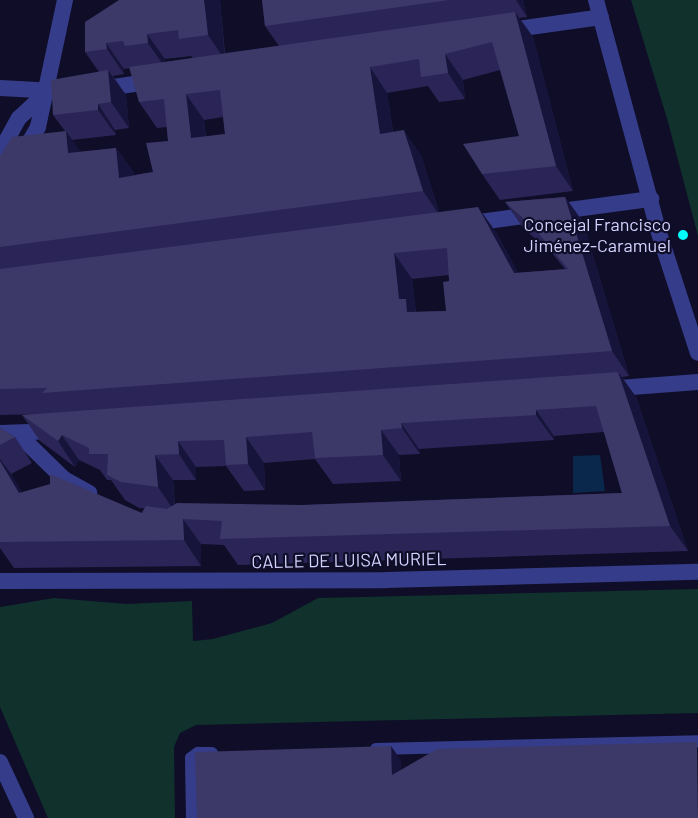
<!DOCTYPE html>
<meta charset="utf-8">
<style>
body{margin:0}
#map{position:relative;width:698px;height:818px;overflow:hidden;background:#0f0d27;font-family:Barlow,sans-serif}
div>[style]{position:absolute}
.green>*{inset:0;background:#10312c}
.water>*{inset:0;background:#09284b}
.service>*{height:12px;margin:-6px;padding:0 6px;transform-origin:6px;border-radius:6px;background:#353c89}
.minor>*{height:16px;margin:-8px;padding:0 8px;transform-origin:8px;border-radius:8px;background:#353c89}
.tertiary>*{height:16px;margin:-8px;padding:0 8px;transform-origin:8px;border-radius:8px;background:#353c89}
.wall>*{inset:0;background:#2a2556}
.shaded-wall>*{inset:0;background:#17143b}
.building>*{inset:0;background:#3c3868}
.dots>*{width:16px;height:16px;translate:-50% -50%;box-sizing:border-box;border:3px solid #0f0d27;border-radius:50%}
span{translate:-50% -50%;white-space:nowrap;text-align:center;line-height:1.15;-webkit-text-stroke:4.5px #0f0d27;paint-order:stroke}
.poi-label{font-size:18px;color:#d3d3ff}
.right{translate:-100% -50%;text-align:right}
.street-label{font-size:18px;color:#d3d3ff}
</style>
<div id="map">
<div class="green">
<div style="clip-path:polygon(631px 0,698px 0,698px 236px,668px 122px)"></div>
<div style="clip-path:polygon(698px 589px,698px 713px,196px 725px,180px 733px,174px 747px,175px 818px,48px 818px,0 707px,0 607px,54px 598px,127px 604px,192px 601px,193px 641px,213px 639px,272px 623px,318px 598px)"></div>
</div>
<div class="water">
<div style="clip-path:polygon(600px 455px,605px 491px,573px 493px,573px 456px)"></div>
</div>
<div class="service">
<div style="left:376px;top:749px;width:322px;rotate:-1.4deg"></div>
<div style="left:192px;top:818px;width:60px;rotate:-91deg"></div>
<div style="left:191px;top:758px;width:9px;rotate:-36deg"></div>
<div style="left:198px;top:753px;width:14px"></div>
</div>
<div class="minor">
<div style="left:503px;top:31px;width:99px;rotate:-8.1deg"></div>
<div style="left:0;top:88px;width:74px;rotate:3.1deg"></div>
<div style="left:100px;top:89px;width:55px;rotate:-8.4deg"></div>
<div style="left:0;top:152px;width:39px;rotate:-61deg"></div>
<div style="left:19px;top:118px;width:37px;rotate:-43deg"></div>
<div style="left:0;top:193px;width:76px;rotate:-60.1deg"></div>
<div style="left:38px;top:127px;width:130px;rotate:-78deg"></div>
<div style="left:465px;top:224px;width:188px;rotate:-7.7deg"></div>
<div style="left:606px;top:389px;width:92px;rotate:-4.4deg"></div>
<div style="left:0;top:433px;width:57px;rotate:-2deg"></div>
<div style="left:18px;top:434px;width:64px;rotate:44.4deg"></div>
<div style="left:64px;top:479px;width:29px;rotate:29deg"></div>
<div style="left:0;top:581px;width:386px;rotate:-0.1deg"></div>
<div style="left:386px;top:580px;width:312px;rotate:-1.5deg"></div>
</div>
<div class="tertiary">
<div style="left:596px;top:0;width:238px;rotate:74.9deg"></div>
<div style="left:658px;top:230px;width:129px;rotate:72deg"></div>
<div style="left:0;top:762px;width:62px;rotate:65.1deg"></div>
</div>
<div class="wall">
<div style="clip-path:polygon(evenodd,220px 0,225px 53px,279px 46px,265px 26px,262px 0,523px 0,527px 17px,519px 18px,533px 37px,573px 191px,500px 200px,482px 174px,519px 136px,500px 70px,463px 80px,465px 99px,439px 102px,428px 86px,387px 93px,393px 131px,421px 155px,439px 212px,496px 232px,518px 273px,565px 269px,552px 253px,523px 228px,505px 202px,565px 197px,583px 222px,629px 376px,622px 377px,636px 397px,688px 551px,238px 565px,224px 545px,201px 544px,201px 566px,14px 568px,0 548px,0 428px,15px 437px,32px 463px,11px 474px,22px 493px,142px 513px,144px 508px,139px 508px,125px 500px,111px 480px,107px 480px,100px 470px,79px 460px,75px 467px,40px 441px,22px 415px,42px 414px,0 415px,0 156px,65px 131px,53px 115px,99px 72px,85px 52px,85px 22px,220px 0,191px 56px,193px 58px,165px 62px,165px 59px,191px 56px,220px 0,130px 68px,139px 102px,157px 128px,167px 127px,168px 141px,153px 172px,134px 175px,134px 173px,116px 148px,80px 152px,72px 140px,116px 135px,115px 130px,129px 128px,126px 95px,113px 76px,124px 74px,124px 69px,130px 68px,220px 0,223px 117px,225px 134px,206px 137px,204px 120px,223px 117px,220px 0,449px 275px,449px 281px,446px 311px,416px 312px,412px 279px,449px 275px,220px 0,604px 432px,622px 493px,303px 505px,175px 505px,173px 480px,196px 480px,196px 467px,226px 466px,244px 491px,265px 490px,264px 463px,315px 459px,333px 484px,401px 481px,399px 455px,420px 454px,419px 449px,554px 440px,554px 436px,604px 432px)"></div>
</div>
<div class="shaded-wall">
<div style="clip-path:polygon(204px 0,220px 0,225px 60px,208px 35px)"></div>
<div style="clip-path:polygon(516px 0,523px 0,527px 17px)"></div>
<div style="clip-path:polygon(515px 12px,533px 37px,573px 191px,556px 166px)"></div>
<div style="clip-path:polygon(147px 34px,165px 59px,166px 69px,148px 43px)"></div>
<div style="clip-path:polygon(106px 43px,124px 69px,124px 74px,107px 49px)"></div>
<div style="clip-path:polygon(445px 54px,463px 80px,465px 99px,448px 73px)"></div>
<div style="clip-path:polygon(370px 67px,387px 93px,397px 159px,380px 134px)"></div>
<div style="clip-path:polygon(108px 70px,126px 95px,129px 128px,111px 102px)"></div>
<div style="clip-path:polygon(186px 94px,204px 120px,208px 164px,191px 138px)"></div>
<div style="clip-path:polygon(98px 104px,115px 130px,116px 135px,98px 110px)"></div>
<div style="clip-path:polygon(404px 130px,421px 155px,440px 216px,423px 191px)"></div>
<div style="clip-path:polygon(66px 131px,84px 157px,68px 153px)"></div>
<div style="clip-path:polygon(116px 148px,134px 173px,136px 204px,119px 178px)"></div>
<div style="clip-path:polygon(565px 197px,583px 222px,629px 376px,612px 351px)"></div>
<div style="clip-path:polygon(478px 207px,496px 232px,532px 299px,514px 273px)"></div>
<div style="clip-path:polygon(394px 253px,412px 279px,416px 313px,407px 312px,399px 299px)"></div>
<div style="clip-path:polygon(618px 372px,636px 397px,688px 551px,670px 526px)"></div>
<div style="clip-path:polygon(536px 410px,554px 436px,554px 440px,536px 415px)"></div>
<div style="clip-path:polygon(401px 423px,419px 449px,420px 454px,402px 428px)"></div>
<div style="clip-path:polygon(381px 430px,399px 455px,401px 481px,383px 455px)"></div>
<div style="clip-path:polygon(62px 435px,79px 460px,75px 467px,58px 441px)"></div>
<div style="clip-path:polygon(246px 437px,264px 463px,265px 490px,248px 464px)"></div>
<div style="clip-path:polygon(178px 441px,196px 467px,196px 480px,179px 454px)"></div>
<div style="clip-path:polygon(155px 455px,173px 480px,175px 512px,158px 487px)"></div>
<div style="clip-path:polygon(0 459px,11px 474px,37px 519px,19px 493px,0 461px)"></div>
<div style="clip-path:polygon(183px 519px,201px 544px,201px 566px,184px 540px)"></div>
<div style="clip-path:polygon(391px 746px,401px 760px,402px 790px,392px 775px)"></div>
</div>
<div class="building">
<div style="clip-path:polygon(119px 0,204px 0,208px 35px,179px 39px,178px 30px,147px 34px,148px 43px,125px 46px,123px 41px,106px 43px,107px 49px,85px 52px,85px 22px)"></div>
<div style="clip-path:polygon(262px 0,449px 0,265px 26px)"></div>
<div style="clip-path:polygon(evenodd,515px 12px,556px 166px,482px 174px,463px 144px,519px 136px,492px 42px,445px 54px,448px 73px,421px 77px,419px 59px,370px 67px,380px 134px,404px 130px,423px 191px,0 247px,0 156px,12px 137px,66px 131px,68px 153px,116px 148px,119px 178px,153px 172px,146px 143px,168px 141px,164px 99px,139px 102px,129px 67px,515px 12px,220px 90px,225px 134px,191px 138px,186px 94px,220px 90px)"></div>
<div style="clip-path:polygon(108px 70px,111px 102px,98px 104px,98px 110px,53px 115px,51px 80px)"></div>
<div style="clip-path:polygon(evenodd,565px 197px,612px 351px,42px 393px,47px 388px,0 389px,0 269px,478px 207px,514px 273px,568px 269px,534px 228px,505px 202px,565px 197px,447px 248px,449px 281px,443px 282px,446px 311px,407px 312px,406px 299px,399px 299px,394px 253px,447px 248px)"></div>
<div style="clip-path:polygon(618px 372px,670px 526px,220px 539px,222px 521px,183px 519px,184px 540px,0 542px,0 461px,19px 493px,50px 484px,50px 474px,142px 513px,146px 506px,167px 509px,177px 503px,303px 505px,622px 493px,596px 406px,536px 410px,536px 415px,401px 423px,402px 428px,381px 430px,383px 455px,315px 458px,312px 432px,246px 437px,248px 464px,226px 465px,224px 440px,178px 441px,179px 454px,155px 455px,158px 487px,121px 482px,107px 475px,108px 454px,89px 454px,89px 448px,62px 435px,58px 441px,22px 415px)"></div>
<div style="clip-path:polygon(0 428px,15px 437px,0 445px)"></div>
<div style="clip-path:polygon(697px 742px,698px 818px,197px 818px,195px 752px,391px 746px,392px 775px,437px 749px)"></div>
</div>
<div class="dots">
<div style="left:683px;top:235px;background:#00fefb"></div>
</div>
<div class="poi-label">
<span class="right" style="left:671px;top:235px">Concejal Francisco<br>Jiménez-Caramuel</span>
</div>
<div class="street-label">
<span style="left:349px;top:560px;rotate:-1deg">CALLE DE LUISA MURIEL</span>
</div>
</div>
